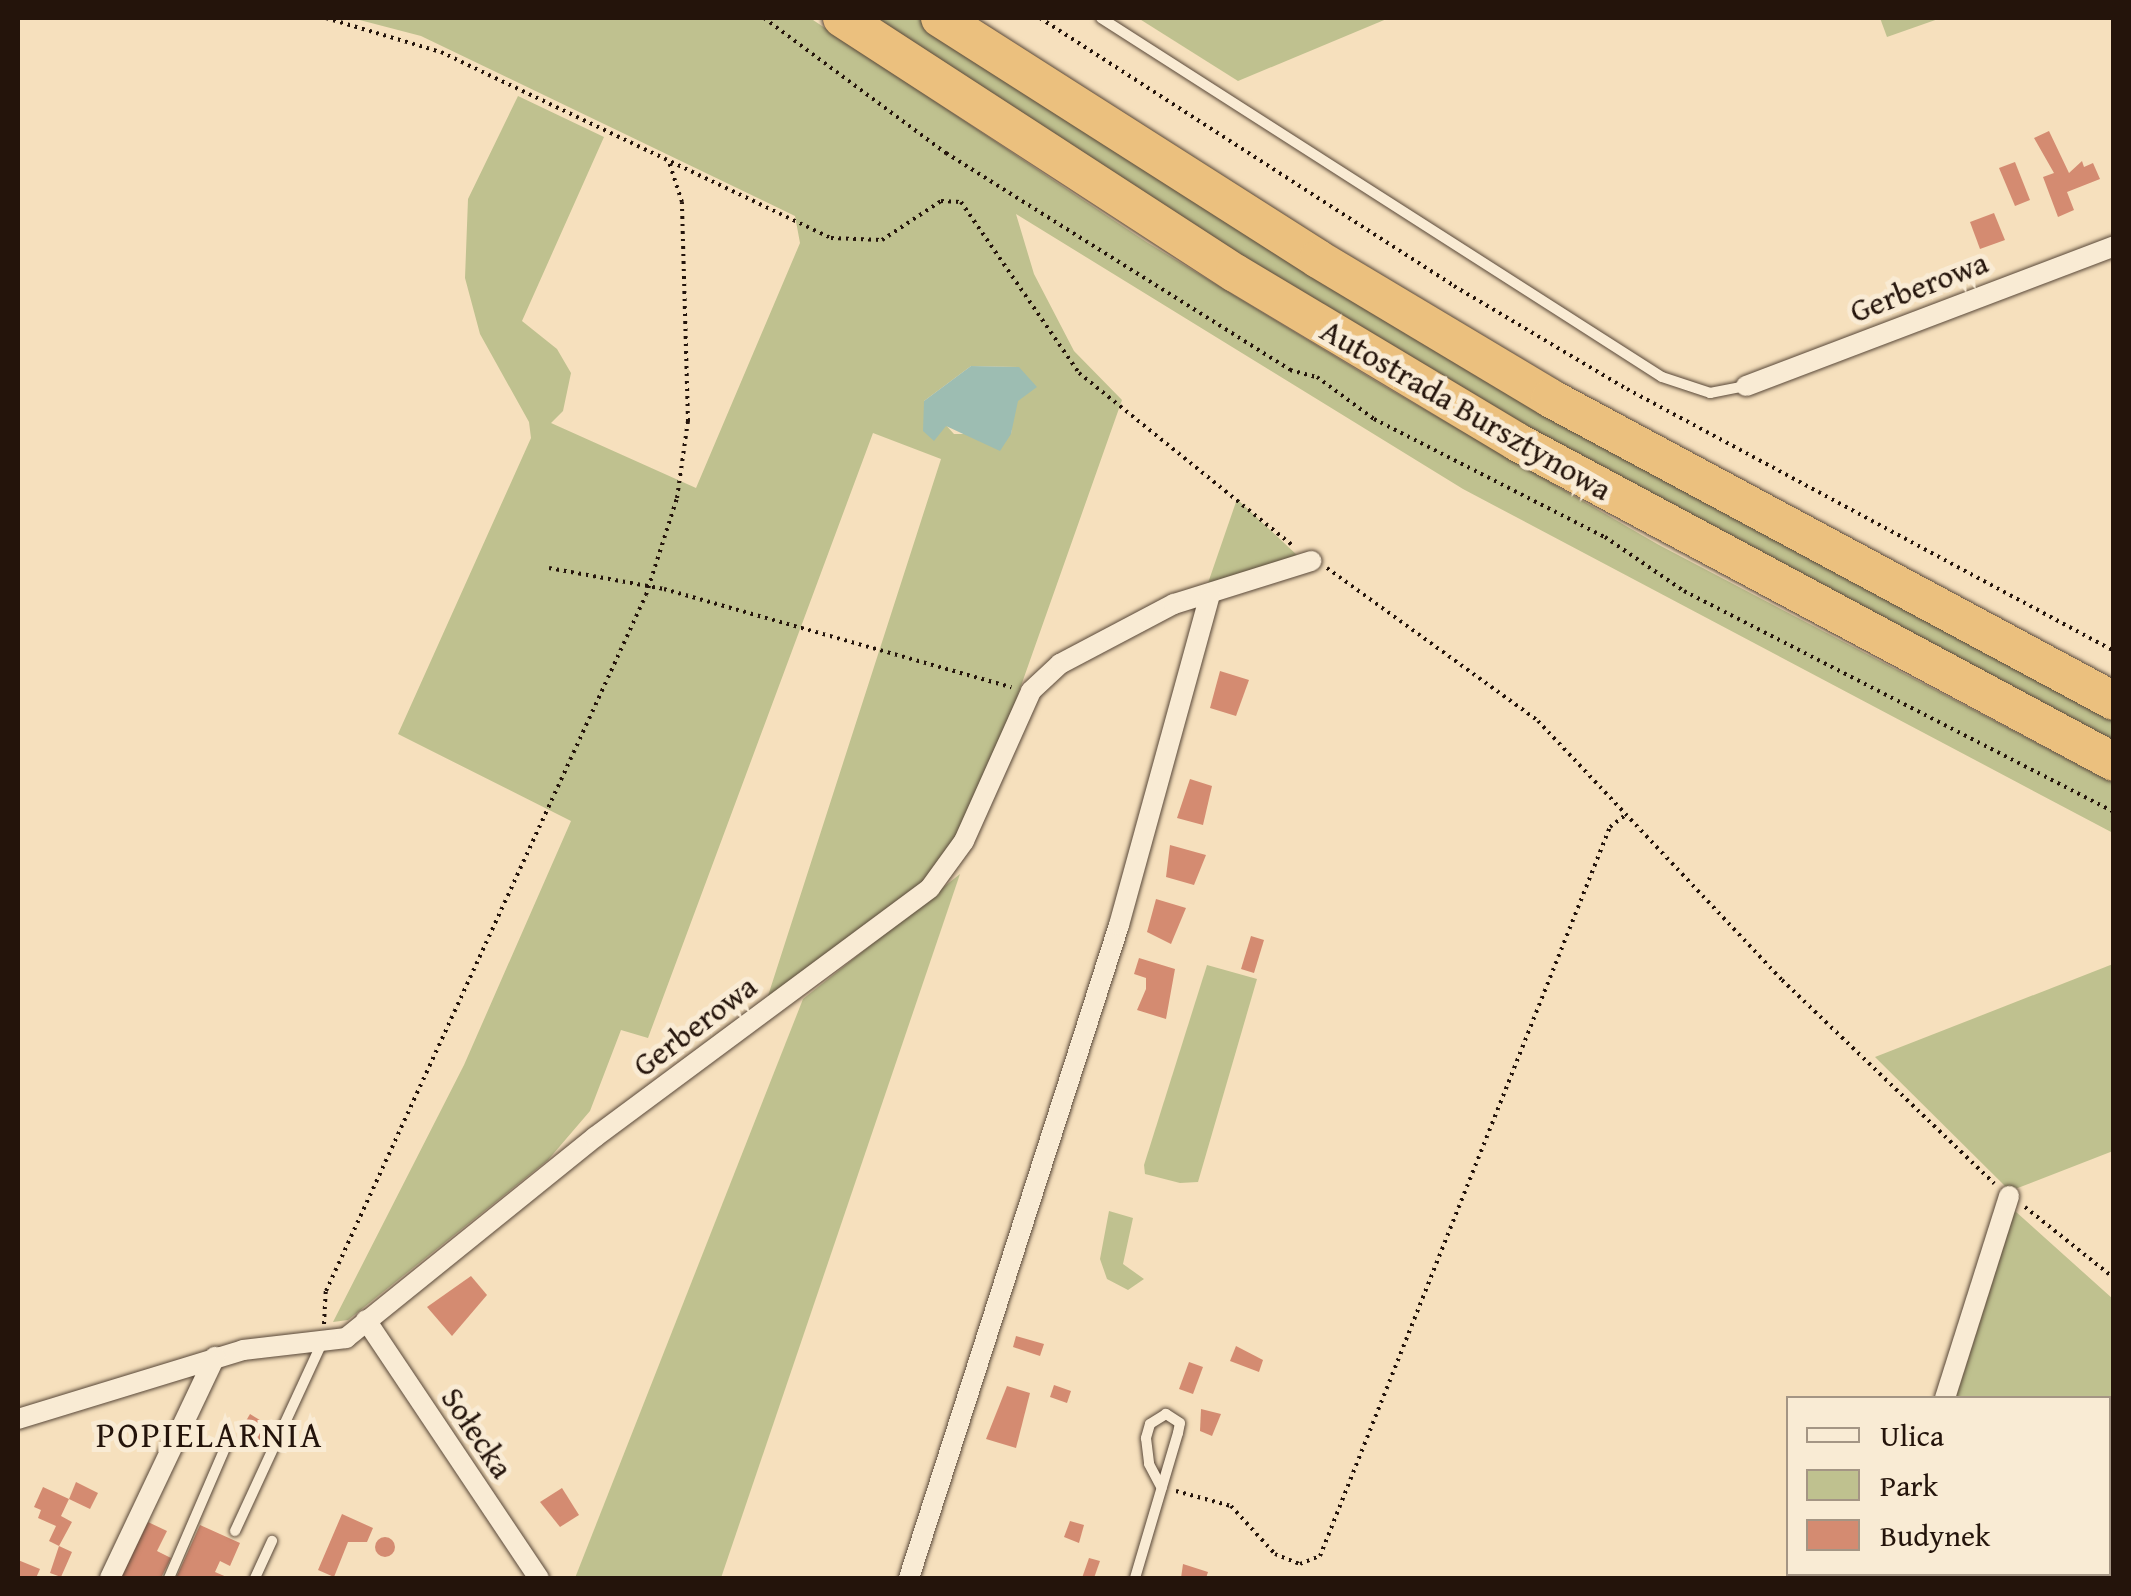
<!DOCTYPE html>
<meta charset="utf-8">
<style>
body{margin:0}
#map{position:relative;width:2131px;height:1596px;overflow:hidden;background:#f6e0bd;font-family:"Gentium Book Plus",serif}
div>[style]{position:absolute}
.green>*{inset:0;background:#bfc18f}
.water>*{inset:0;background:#9dbdb2}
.building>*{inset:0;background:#d48b71}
.round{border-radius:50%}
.path>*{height:4px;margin-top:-2px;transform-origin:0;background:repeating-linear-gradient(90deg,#24140b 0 2.5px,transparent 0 7.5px)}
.roads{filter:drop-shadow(0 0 2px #584738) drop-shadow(0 0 2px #584738)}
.service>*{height:10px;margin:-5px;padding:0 5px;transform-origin:5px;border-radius:5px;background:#f9ebd4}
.minor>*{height:20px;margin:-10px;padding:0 10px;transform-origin:10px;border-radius:10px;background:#f9ebd4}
.motorway>*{height:38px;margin:-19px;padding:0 19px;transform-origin:19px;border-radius:19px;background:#ebc07e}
span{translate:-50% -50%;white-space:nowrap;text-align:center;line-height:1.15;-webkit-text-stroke:10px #f9ebd4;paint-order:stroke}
.street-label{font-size:32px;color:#24140b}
.neighbourhood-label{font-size:35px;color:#24140b;letter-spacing:2.5px}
.frame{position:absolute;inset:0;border:20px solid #24140b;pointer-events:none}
.legend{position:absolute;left:1786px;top:1396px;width:325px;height:180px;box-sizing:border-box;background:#f9ebd4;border:2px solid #a49584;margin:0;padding:12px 18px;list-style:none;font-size:30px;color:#24140b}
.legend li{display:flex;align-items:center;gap:20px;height:50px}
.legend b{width:50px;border:2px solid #a49584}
</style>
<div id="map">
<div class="green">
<div style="clip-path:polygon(evenodd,352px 18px,810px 18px,1148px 243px,1384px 386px,1659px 545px,2113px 783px,2113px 833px,1463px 489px,1016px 214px,1034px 274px,1074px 351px,1122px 400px,1016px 700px,957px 840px,925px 882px,767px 999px,941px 459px,873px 433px,648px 1038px,621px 1030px,590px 1111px,548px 1160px,348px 1320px,333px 1322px,464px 1065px,571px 821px,398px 734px,531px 438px,529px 422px,480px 334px,465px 278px,468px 199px,518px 96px,604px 137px,522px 321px,557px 349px,571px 373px,563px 411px,551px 423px,696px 488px,800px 243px,795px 216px,421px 36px,352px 18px,971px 366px,1019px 367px,1011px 434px,954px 434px,924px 401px,971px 366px)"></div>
<div style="clip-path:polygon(864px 18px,920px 18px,2113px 714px,2113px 749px,1450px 389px)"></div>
<div style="clip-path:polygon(1138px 18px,1389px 18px,1238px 81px)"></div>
<div style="clip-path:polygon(1880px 18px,1941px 18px,1887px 37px)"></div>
<div style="clip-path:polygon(1237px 499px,1298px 556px,1207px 586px)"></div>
<div style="clip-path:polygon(960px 874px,721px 1578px,575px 1578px,803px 999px)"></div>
<div style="clip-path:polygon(2113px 964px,2113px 1151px,2010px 1191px,1875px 1057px)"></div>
<div style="clip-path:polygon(1207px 965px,1257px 979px,1198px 1182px,1180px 1183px,1145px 1174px,1144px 1165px)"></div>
<div style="clip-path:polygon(1109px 1211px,1133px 1218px,1123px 1264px,1144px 1279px,1128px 1290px,1107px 1279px,1100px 1259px)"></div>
<div style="clip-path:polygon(2015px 1211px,2113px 1299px,2109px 1551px,2108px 1398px,1956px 1398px)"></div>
<div style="clip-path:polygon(1900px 1574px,2101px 1574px,1899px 1578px)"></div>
</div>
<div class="water">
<div style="clip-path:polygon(971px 366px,1019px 367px,1037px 387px,1018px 401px,1011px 434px,1000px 451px,946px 426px,934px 441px,923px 431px,924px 401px)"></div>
</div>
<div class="building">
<div style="clip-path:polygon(2049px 131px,2069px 173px,2082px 161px,2084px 167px,2093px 163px,2100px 179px,2067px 192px,2074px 210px,2058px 217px,2043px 177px,2054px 173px,2034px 138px)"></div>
<div style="clip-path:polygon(2015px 162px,2030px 200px,2015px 206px,1999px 168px)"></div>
<div style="clip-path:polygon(1994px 213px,2005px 240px,1980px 249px,1970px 222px)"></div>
<div style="clip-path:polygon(1220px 671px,1249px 680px,1236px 716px,1210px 708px)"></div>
<div style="clip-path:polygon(1190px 779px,1212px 786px,1203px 825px,1177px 818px)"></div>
<div style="clip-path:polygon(1170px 845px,1206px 855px,1194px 885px,1166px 877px)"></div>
<div style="clip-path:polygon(1156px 899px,1186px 908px,1171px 944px,1147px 932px)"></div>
<div style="clip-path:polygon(1251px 936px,1264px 940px,1254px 973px,1241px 969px)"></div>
<div style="clip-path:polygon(1139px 958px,1175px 969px,1166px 1019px,1137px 1010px,1146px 989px,1146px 978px,1134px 974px)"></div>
<div style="clip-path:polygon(471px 1276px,487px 1295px,452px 1336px,427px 1307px)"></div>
<div style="clip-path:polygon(1016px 1336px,1044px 1344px,1040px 1356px,1013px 1347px)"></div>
<div style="clip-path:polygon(1236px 1346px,1263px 1360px,1259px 1372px,1230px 1361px)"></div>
<div style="clip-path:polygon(1189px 1362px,1203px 1367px,1193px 1394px,1179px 1389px)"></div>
<div style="clip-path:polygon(1054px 1385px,1071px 1391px,1067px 1403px,1050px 1397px)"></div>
<div style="clip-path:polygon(1007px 1386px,1030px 1393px,1016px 1448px,986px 1439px)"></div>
<div style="clip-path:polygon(1201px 1409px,1221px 1414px,1212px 1436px,1200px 1431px)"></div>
<div style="clip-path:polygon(250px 1414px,268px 1425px,257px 1444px,239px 1433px)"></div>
<div style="clip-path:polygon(76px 1482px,98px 1493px,90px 1509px,69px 1499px)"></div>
<div style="clip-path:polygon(43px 1487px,69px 1499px,61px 1516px,72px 1522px,59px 1546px,72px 1552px,61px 1577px,50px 1573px,59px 1546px,49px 1541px,56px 1526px,38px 1518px,41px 1510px,34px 1507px)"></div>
<div style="clip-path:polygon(562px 1488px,579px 1515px,560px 1527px,540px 1502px)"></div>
<div style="clip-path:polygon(342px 1514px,373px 1528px,367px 1542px,348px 1542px,334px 1577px,318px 1570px)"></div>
<div style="clip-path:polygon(1070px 1521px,1084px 1525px,1079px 1543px,1064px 1537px)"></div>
<div style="clip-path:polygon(148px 1522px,167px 1531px,157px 1551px,171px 1558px,161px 1578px,121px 1578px)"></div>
<div style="clip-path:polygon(200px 1525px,240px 1543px,230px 1566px,220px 1561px,215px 1572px,229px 1578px,176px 1578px)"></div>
<div class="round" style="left:375px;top:1537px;width:20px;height:20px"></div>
<div style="clip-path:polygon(1089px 1558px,1100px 1561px,1094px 1578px,1082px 1578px)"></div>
<div style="clip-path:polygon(18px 1560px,40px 1569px,36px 1578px,18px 1577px)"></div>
<div style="clip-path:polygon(1183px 1564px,1208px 1572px,1206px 1578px,1181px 1578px)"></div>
</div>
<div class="path">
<div style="left:326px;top:18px;width:120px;rotate:16.5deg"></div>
<div style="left:441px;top:52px;width:432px;rotate:25.5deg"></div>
<div style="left:831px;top:238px;width:51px;rotate:2.2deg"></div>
<div style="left:882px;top:240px;width:71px;rotate:-33.5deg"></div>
<div style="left:941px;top:201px;width:20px;rotate:3deg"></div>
<div style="left:961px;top:202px;width:208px;rotate:55.4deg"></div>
<div style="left:1079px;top:373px;width:277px;rotate:38.9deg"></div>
<div style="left:764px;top:18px;width:227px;rotate:36.6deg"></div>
<div style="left:946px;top:153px;width:407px;rotate:32.2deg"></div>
<div style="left:1290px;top:370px;width:28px;rotate:15deg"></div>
<div style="left:1317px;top:377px;width:71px;rotate:36.4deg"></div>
<div style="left:1374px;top:419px;width:259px;rotate:27.1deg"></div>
<div style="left:1605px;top:537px;width:96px;rotate:34.4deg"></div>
<div style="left:1684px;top:591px;width:483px;rotate:27.2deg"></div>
<div style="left:1040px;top:18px;width:493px;rotate:32.9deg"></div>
<div style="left:1454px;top:286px;width:201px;rotate:30.8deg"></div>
<div style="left:1627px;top:389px;width:553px;rotate:28.28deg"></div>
<div style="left:549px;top:568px;width:117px;rotate:10.3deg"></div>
<div style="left:664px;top:589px;width:361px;rotate:15.8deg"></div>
<div style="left:1327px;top:568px;width:261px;rotate:35.9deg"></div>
<div style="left:1538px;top:721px;width:356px;rotate:46.7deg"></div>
<div style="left:1782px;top:980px;width:294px;rotate:43.8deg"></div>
<div style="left:2025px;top:1207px;width:114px;rotate:38.6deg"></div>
<div style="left:324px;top:1324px;width:33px;rotate:-87deg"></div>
<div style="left:326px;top:1291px;width:766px;rotate:-65.31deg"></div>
<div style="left:646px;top:595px;width:102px;rotate:-72.3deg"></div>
<div style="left:677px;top:498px;width:78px;rotate:-81.9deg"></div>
<div style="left:688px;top:421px;width:219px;rotate:-91.6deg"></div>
<div style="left:682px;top:202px;width:42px;rotate:-108deg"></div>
<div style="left:1176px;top:1491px;width:57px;rotate:15.3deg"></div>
<div style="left:1231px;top:1506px;width:65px;rotate:47.5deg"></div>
<div style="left:1275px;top:1554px;width:27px;rotate:22deg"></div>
<div style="left:1300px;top:1564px;width:22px;rotate:-22deg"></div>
<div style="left:1320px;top:1556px;width:785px;rotate:-68.31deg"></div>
<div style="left:1610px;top:827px;width:18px;rotate:-38deg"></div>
</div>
<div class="roads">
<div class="service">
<div style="left:1101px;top:18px;width:666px;rotate:32.62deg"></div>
<div style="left:1662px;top:377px;width:51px;rotate:18.4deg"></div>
<div style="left:1710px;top:393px;width:37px;rotate:-11deg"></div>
<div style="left:235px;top:1531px;width:205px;rotate:-65.2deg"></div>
<div style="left:169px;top:1578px;width:149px;rotate:-66.7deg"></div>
<div style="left:255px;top:1578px;width:41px;rotate:-65.3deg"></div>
<div style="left:1135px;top:1578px;width:151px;rotate:-73.5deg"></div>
<div style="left:1178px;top:1433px;width:10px;rotate:-79deg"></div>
<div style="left:1180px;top:1423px;width:17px;rotate:-147deg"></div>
<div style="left:1166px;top:1414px;width:19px;rotate:148deg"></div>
<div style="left:1150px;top:1424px;width:15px;rotate:106deg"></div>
<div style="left:1146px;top:1438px;width:26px;rotate:83deg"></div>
<div style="left:1149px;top:1464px;width:27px;rotate:62deg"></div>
</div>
<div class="minor">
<div style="left:1746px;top:386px;width:394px;rotate:-20.8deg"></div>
<div style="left:366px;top:1320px;width:311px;rotate:56.2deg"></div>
<div style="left:1945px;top:1398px;width:212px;rotate:-72.4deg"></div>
<div style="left:18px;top:1419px;width:235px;rotate:-17deg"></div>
<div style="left:243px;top:1350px;width:104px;rotate:-6.6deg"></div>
<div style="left:346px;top:1338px;width:320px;rotate:-38.9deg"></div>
<div style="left:595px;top:1137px;width:417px;rotate:-36.6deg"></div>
<div style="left:930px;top:888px;width:58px;rotate:-54.1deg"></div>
<div style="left:964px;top:841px;width:164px;rotate:-65.9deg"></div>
<div style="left:1031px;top:691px;width:40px;rotate:-43deg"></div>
<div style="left:1060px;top:664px;width:129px;rotate:-27.8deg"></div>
<div style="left:1174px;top:604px;width:144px;rotate:-17.4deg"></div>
<div style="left:110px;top:1578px;width:245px;rotate:-64.6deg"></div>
<div style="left:909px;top:1578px;width:686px;rotate:-72.17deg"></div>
<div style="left:1119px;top:925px;width:343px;rotate:-74.6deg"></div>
<div style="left:1888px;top:1578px;width:4px;rotate:-63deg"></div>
</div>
<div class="motorway">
<div style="left:842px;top:18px;width:468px;rotate:33deg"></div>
<div style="left:1235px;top:273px;width:329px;rotate:30.9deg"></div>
<div style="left:1517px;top:442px;width:677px;rotate:28.19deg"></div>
<div style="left:940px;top:18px;width:448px;rotate:32.5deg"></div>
<div style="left:1318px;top:259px;width:270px;rotate:30.9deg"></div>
<div style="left:1550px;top:398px;width:640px;rotate:28.25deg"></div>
</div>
</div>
<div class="street-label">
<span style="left:1919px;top:287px;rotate:-21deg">Gerberowa</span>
<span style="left:1466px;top:410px;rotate:30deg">Autostrada Bursztynowa</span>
<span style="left:695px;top:1026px;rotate:-37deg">Gerberowa</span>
<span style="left:477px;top:1433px;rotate:56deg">Sołecka</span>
</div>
<div class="neighbourhood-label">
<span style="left:210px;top:1435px">POPIELARNIA</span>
</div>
<div class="frame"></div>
<ul class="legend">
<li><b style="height:12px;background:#f9ebd4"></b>Ulica</li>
<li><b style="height:28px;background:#bfc18f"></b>Park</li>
<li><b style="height:28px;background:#d48b71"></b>Budynek</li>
</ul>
</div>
